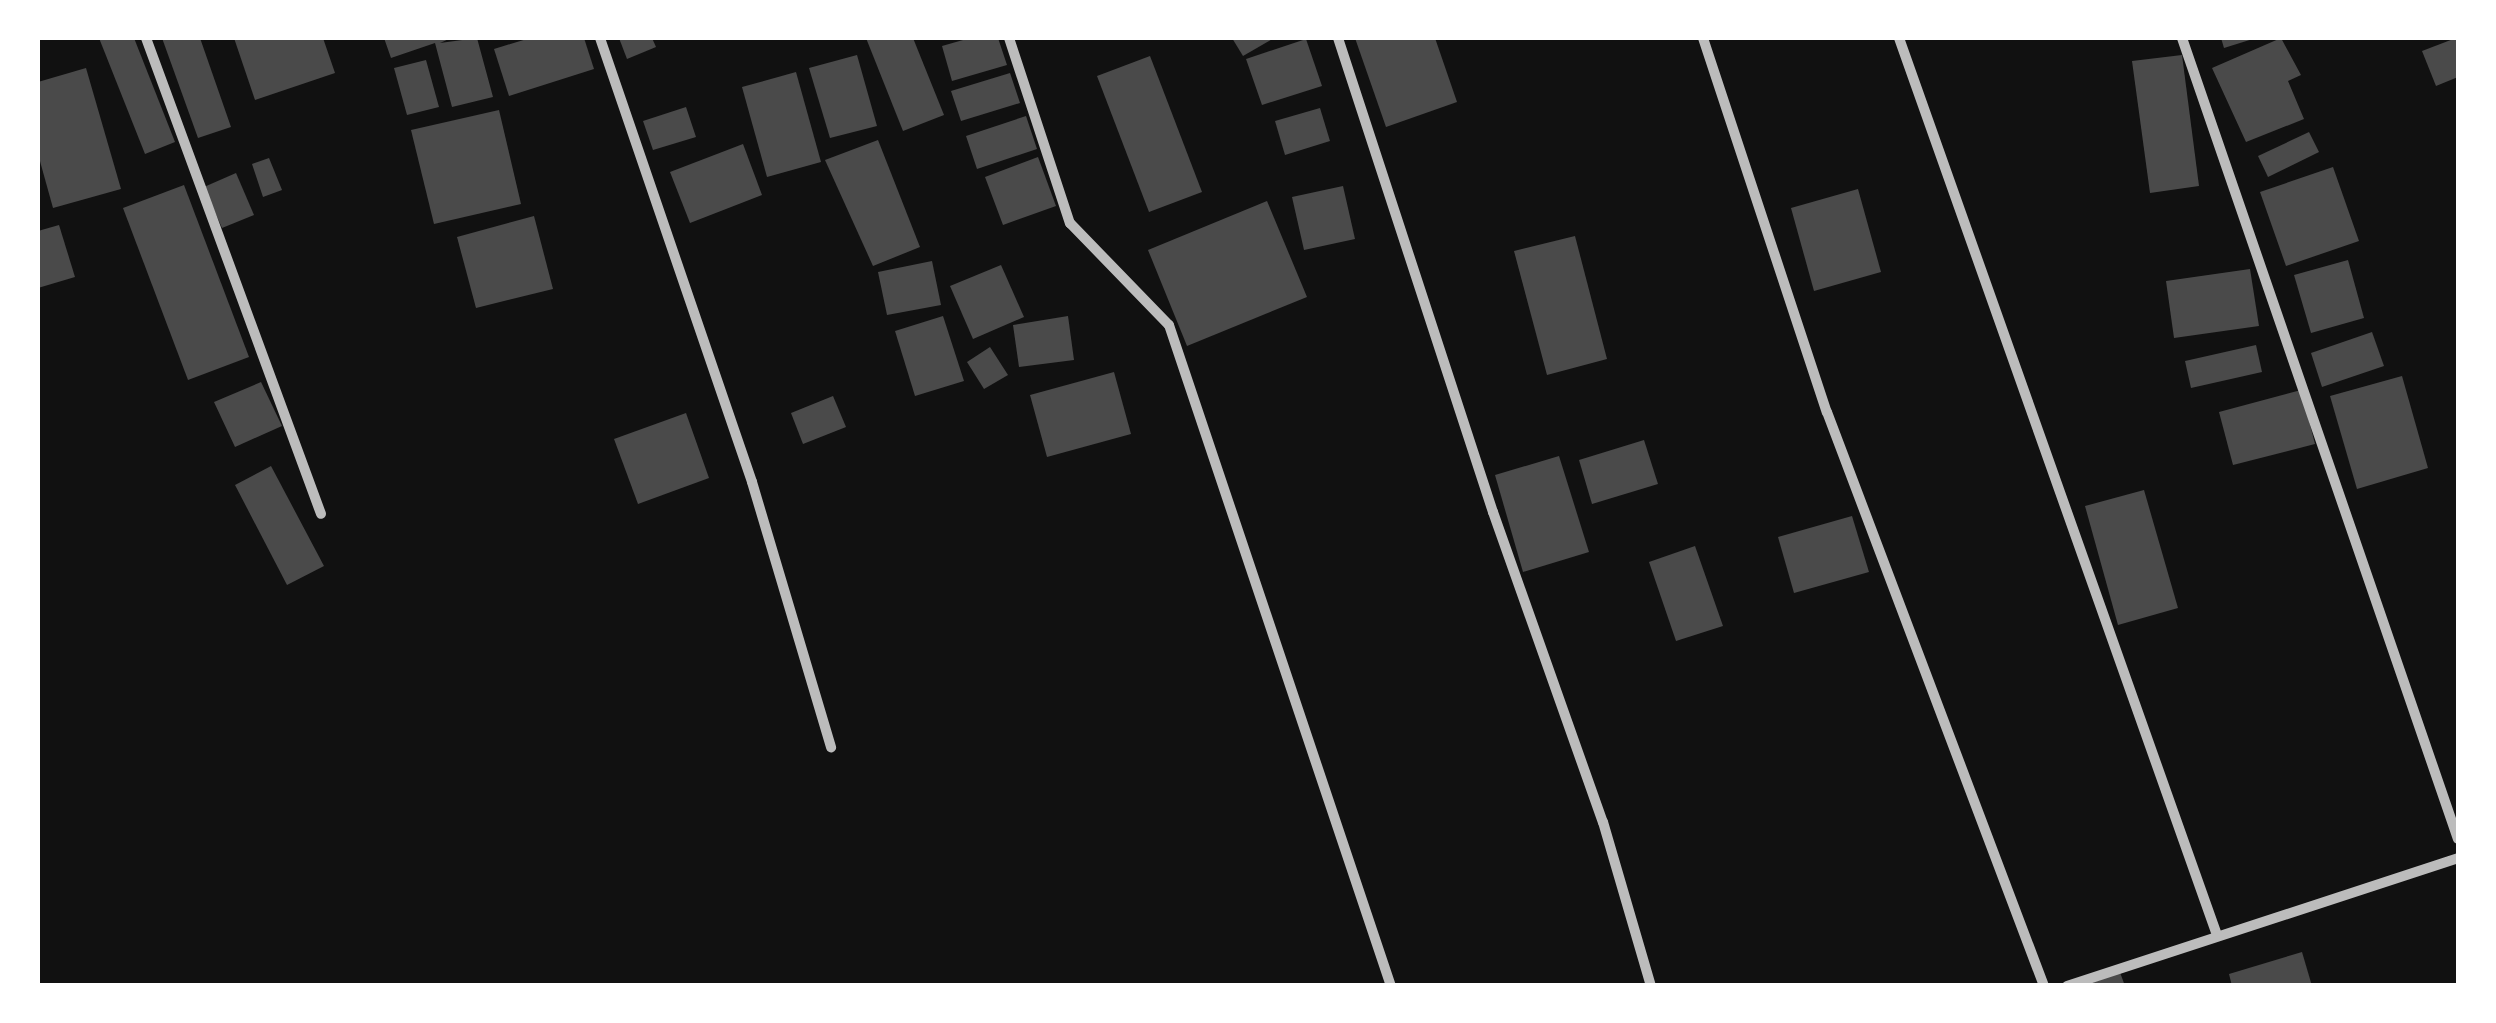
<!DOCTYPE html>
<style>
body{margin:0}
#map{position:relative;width:2496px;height:1023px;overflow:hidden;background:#111;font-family:Georgia,serif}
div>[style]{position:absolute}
.building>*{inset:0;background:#4a4a4a}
.minor>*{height:10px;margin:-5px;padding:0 5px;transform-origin:5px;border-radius:5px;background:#bcbcbc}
span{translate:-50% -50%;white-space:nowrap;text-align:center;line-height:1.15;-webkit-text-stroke:10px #fff;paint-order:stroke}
.frame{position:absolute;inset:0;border:40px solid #fff;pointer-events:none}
</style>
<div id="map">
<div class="building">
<div style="clip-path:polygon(99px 38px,134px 38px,175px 142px,145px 154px)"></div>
<div style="clip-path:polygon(162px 38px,200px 38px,231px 127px,198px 138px)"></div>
<div style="clip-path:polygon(234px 38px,323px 38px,335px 73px,255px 100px)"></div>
<div style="clip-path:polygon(384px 38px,451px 38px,440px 43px,477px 38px,493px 97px,452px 107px,435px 43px,391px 58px)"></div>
<div style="clip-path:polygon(530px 38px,584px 38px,594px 69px,509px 96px,494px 49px)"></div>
<div style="clip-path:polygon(619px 38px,652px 38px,656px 47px,627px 59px)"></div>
<div style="clip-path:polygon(866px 38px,913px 38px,944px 115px,903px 131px)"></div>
<div style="clip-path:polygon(970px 38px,998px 38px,1007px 65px,952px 81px,942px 46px)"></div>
<div style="clip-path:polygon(1232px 38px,1274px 38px,1243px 56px)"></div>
<div style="clip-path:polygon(1355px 38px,1435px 38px,1457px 102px,1386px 127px)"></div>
<div style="clip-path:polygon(2221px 38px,2256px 38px,2224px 48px)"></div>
<div style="clip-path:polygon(2281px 38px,2301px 75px,2288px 81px,2304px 119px,2246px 142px,2212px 68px)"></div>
<div style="clip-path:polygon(2456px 38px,2458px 77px,2436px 86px,2422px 51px)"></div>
<div style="clip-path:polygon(1306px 39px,1322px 86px,1262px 105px,1246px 59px)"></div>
<div style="clip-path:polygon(857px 55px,877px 126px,830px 138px,809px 68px)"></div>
<div style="clip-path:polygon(2182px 55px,2199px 186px,2150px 193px,2132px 61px)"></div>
<div style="clip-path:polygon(1150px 56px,1202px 192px,1149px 212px,1097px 76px)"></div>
<div style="clip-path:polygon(426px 60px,439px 107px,407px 115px,394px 68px)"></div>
<div style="clip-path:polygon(86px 68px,121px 189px,53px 208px,38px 154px,38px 82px)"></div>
<div style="clip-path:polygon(796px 72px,821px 162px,767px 177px,742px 87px)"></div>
<div style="clip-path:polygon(1010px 73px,1020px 103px,961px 121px,951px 91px)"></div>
<div style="clip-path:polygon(686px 107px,696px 137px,653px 150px,643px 121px)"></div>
<div style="clip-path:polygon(1320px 108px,1330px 141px,1285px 155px,1275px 121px)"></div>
<div style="clip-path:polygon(499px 110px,521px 204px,434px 224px,411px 130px)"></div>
<div style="clip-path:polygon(1026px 116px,1037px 149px,977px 169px,966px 136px)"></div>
<div style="clip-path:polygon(2309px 132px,2319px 152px,2268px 177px,2258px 156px)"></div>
<div style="clip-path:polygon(878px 140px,920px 247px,873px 266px,825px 160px)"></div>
<div style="clip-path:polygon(743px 144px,762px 195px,690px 223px,670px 172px)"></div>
<div style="clip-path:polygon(1038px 157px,1056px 206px,1003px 225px,985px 177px)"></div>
<div style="clip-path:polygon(269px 158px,282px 190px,263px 197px,252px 164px)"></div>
<div style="clip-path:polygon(2333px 167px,2359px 241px,2286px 266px,2260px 192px)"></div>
<div style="clip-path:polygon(236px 173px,254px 215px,222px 228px,204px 187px)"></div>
<div style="clip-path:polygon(184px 185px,249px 357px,188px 380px,123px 208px)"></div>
<div style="clip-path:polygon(1343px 186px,1355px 239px,1304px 250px,1292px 197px)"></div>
<div style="clip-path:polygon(1858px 189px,1881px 272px,1814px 291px,1791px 208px)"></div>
<div style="clip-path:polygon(1267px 201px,1307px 297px,1187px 346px,1148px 250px)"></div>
<div style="clip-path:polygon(534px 216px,553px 289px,476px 308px,457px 237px)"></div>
<div style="clip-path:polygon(59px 225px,75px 277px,38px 288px,38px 231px)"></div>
<div style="clip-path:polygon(1575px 236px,1607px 359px,1547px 375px,1514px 251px)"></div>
<div style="clip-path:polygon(2348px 260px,2364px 318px,2311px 333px,2294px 275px)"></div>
<div style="clip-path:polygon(932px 261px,941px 305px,887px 315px,878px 272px)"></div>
<div style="clip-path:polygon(1001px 265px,1024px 317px,973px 339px,950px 286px)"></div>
<div style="clip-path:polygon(2250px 269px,2259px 326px,2174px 338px,2166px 281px)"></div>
<div style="clip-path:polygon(943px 316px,964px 381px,915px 396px,895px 331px)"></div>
<div style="clip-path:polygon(1068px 316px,1074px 360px,1019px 367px,1013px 325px)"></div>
<div style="clip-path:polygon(2372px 332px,2384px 366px,2322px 387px,2311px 353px)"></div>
<div style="clip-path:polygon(2256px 345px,2262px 372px,2191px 388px,2185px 361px)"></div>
<div style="clip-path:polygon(990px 347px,1008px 375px,984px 389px,967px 362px)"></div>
<div style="clip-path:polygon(1114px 372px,1131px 434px,1047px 457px,1030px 395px)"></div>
<div style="clip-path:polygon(2402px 376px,2428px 468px,2357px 489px,2330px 396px)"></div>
<div style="clip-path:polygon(261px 382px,282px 426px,235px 447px,214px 402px)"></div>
<div style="clip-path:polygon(2301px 390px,2315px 444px,2233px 465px,2219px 412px)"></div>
<div style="clip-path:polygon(833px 396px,846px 427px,803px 444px,791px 413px)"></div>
<div style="clip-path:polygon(686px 413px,709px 478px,638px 504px,614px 439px)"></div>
<div style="clip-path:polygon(1644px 440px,1658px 484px,1592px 504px,1579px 460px)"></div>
<div style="clip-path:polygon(1559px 456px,1589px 552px,1523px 572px,1495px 475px)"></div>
<div style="clip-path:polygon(271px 466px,324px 566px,287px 585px,235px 485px)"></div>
<div style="clip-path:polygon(2144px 490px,2178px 608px,2118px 625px,2085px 506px)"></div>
<div style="clip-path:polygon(1852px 516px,1869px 572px,1794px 593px,1778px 537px)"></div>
<div style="clip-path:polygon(1695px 546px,1723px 626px,1676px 641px,1649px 562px)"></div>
<div style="clip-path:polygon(2302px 952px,2312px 986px,2232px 986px,2229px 974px)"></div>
<div style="clip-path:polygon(2118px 967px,2125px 986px,2068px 986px)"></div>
</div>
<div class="minor">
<div style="left:146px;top:38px;width:507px;rotate:69.81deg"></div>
<div style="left:600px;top:38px;width:469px;rotate:71.1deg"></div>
<div style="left:752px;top:482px;width:277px;rotate:73.4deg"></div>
<div style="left:1009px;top:38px;width:195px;rotate:71.8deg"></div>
<div style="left:1070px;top:223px;width:142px;rotate:45.9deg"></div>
<div style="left:1169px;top:325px;width:697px;rotate:71.44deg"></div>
<div style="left:1338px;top:38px;width:499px;rotate:71.9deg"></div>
<div style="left:1493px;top:512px;width:329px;rotate:70.5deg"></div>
<div style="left:1603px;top:822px;width:171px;rotate:73.7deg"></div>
<div style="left:1703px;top:38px;width:394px;rotate:71.7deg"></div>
<div style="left:1827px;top:412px;width:614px;rotate:69.29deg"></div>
<div style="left:1899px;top:38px;width:949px;rotate:70.48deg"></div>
<div style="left:2182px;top:38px;width:847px;rotate:70.99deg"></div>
<div style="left:2067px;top:986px;width:411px;rotate:-18.1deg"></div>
</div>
<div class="frame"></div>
</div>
